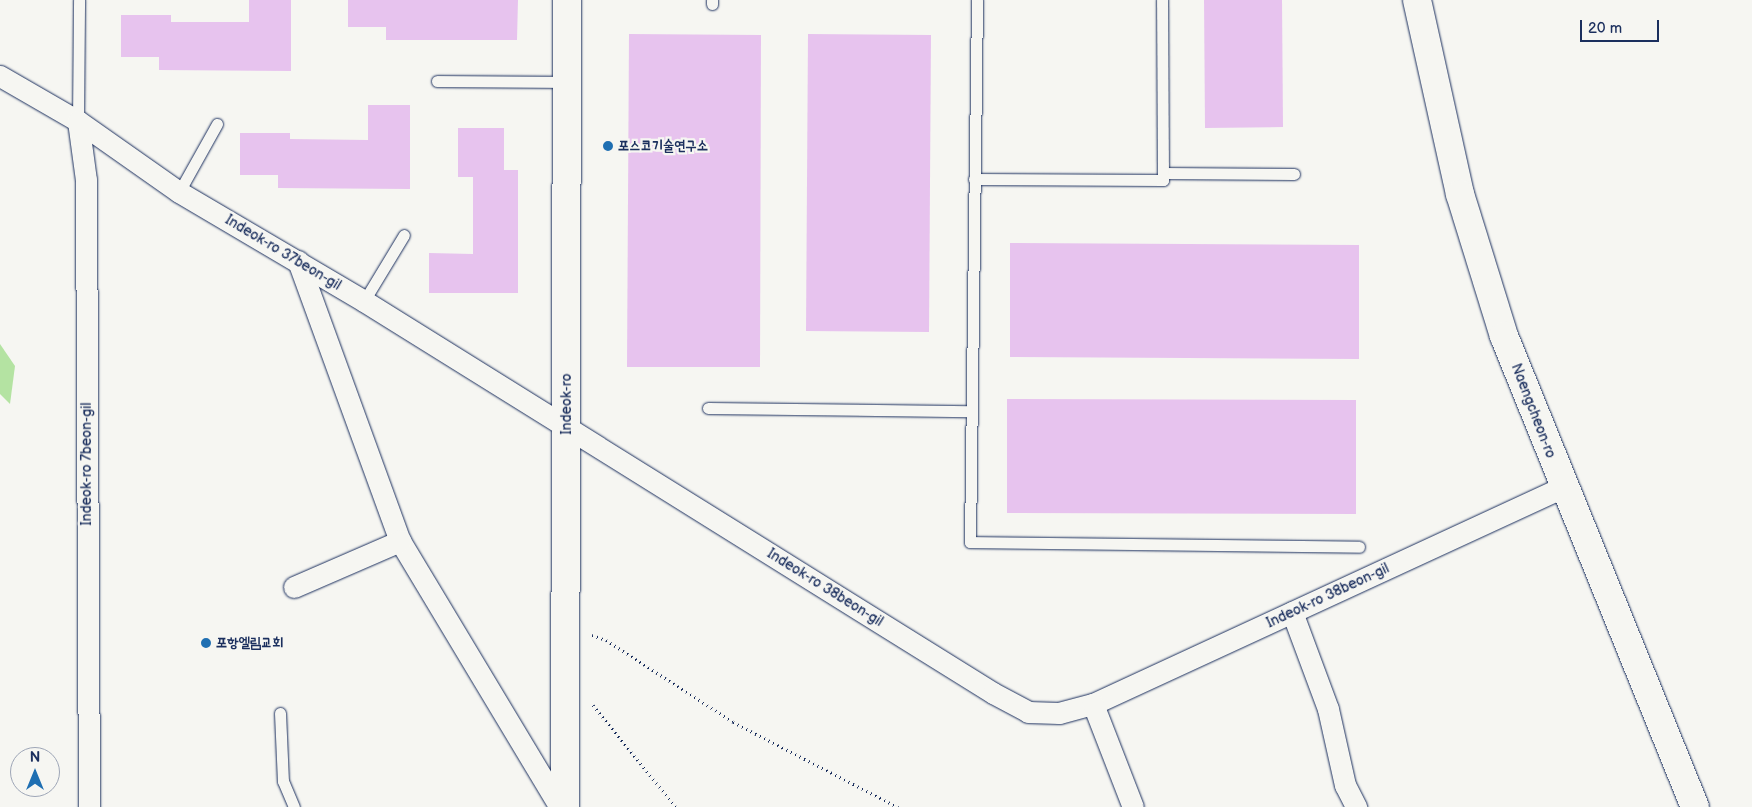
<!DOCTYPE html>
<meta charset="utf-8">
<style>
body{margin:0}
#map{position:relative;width:1752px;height:807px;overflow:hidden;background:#f6f6f2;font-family:"Balsamiq Sans","Poor Story",sans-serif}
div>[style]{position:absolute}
.green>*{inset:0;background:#b4e3a2}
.building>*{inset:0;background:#e7c3ee}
.path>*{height:3px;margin-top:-1.5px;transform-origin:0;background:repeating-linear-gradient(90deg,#1b2f5e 0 1px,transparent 0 5px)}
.roads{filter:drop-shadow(0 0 1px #1b2f5e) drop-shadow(0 0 1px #1b2f5e)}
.service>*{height:11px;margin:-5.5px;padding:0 5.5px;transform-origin:5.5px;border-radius:5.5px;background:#f6f6f2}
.minor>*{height:21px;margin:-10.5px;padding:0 10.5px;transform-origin:10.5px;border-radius:10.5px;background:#f6f6f2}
.tertiary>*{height:28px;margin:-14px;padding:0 14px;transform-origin:14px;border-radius:14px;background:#f6f6f2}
.dots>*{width:14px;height:14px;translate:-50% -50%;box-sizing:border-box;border:2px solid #f6f6f2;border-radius:50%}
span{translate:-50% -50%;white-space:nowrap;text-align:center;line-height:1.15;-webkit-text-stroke:4.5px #f6f6f2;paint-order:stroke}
.poi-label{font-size:14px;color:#1b2f5e;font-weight:700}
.left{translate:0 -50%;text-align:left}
.street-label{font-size:14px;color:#1b2f5e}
.north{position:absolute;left:10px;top:747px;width:50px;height:50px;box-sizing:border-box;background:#f6f6f2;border:1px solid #9ea6b7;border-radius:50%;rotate:0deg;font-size:14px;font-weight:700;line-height:20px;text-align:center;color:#1b2f5e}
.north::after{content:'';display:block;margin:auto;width:18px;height:22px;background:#1f6fb2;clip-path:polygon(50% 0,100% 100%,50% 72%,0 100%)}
.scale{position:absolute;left:1580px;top:20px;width:79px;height:22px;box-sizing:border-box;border:2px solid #1b2f5e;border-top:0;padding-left:6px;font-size:15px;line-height:18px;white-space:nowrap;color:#1b2f5e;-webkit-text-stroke:4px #f6f6f2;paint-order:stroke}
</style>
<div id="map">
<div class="green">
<div style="clip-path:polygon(0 344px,15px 366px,10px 404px,0 394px)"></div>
</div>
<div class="building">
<div style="clip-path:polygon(249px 0,291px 0,291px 71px,159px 70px,159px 57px,121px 57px,121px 15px,171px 15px,171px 22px,249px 22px)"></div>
<div style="clip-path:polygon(348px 0,518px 0,517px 40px,386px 40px,386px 27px,348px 27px)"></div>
<div style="clip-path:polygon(1204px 0,1282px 0,1283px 127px,1205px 128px)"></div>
<div style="clip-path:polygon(629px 34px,761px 35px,760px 367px,627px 367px)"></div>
<div style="clip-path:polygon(808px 34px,931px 35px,929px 332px,806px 331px)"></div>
<div style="clip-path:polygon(368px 105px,410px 105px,410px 189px,278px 188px,278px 175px,240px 175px,240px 133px,290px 133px,290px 139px,368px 140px)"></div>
<div style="clip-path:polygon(458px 128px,504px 128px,504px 170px,518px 170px,518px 293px,429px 293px,429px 253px,473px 254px,473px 177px,458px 177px)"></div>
<div style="clip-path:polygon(1010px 243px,1359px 245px,1359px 359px,1010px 357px)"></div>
<div style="clip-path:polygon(1007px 399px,1356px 400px,1356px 514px,1007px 513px)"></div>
</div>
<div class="path">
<div style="left:592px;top:635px;width:15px;rotate:20deg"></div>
<div style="left:606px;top:640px;width:151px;rotate:32.8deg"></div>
<div style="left:733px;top:722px;width:186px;rotate:27.3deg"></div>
<div style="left:593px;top:705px;width:132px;rotate:50.9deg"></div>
</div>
<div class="roads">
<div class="service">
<div style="left:977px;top:0;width:542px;rotate:90.74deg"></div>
<div style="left:970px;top:542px;width:389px;rotate:0.7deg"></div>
<div style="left:712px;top:4px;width:4px;rotate:-90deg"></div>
<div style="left:437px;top:81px;width:130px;rotate:0.4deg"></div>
<div style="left:78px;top:121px;width:121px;rotate:-89.5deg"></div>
<div style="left:1163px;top:173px;width:131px;rotate:0.4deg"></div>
<div style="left:974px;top:179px;width:189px;rotate:0.3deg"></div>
<div style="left:1163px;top:180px;width:180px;rotate:-90.3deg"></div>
<div style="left:179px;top:192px;width:78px;rotate:-60.8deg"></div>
<div style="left:364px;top:301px;width:77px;rotate:-58.8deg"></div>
<div style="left:708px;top:408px;width:263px;rotate:0.7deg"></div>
<div style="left:280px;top:713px;width:68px;rotate:87.5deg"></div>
<div style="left:283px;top:781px;width:28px;rotate:67deg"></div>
</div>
<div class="minor">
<div style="left:0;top:76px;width:90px;rotate:30deg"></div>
<div style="left:78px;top:121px;width:123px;rotate:35.1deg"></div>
<div style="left:179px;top:192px;width:215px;rotate:30.5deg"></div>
<div style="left:364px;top:301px;width:741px;rotate:31.93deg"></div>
<div style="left:993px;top:693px;width:40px;rotate:28deg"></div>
<div style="left:1028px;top:712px;width:31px;rotate:2deg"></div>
<div style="left:1059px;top:713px;width:35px;rotate:-15deg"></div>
<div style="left:1093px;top:704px;width:518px;rotate:-24.78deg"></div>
<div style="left:78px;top:121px;width:60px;rotate:82.3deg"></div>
<div style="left:86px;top:180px;width:627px;rotate:89.73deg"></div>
<div style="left:298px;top:261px;width:298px;rotate:70deg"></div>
<div style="left:400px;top:541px;width:310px;rotate:59deg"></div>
<div style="left:294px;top:587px;width:116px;rotate:-23.5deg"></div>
<div style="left:1292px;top:612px;width:103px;rotate:69.6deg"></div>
<div style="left:1328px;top:709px;width:78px;rotate:77.4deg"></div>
<div style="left:1345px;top:785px;width:25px;rotate:63deg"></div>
<div style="left:1093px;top:704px;width:110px;rotate:68.8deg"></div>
</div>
<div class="tertiary">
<div style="left:1417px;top:0;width:199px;rotate:77.5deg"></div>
<div style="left:1460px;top:194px;width:149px;rotate:72.8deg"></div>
<div style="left:1504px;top:336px;width:508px;rotate:67.93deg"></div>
<div style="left:565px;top:807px;width:807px;rotate:-89.86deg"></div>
</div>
</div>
<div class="dots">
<div style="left:608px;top:146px;background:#1f6fb2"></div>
<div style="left:206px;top:643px;background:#1f6fb2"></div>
</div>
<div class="poi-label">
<span class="left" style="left:618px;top:146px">포스코기술연구소</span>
<span class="left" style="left:216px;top:643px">포항엘림교회</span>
</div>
<div class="street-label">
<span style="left:283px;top:253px;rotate:31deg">Indeok-ro 37beon-gil</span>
<span style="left:567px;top:404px;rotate:-90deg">Indeok-ro</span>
<span style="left:1533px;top:411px;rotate:69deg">Naengcheon-ro</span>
<span style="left:87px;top:464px;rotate:-90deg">Indeok-ro 7beon-gil</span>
<span style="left:825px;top:588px;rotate:32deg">Indeok-ro 38beon-gil</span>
<span style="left:1328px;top:596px;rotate:-25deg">Indeok-ro 38beon-gil</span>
</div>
<div class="north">N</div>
<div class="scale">20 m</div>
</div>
